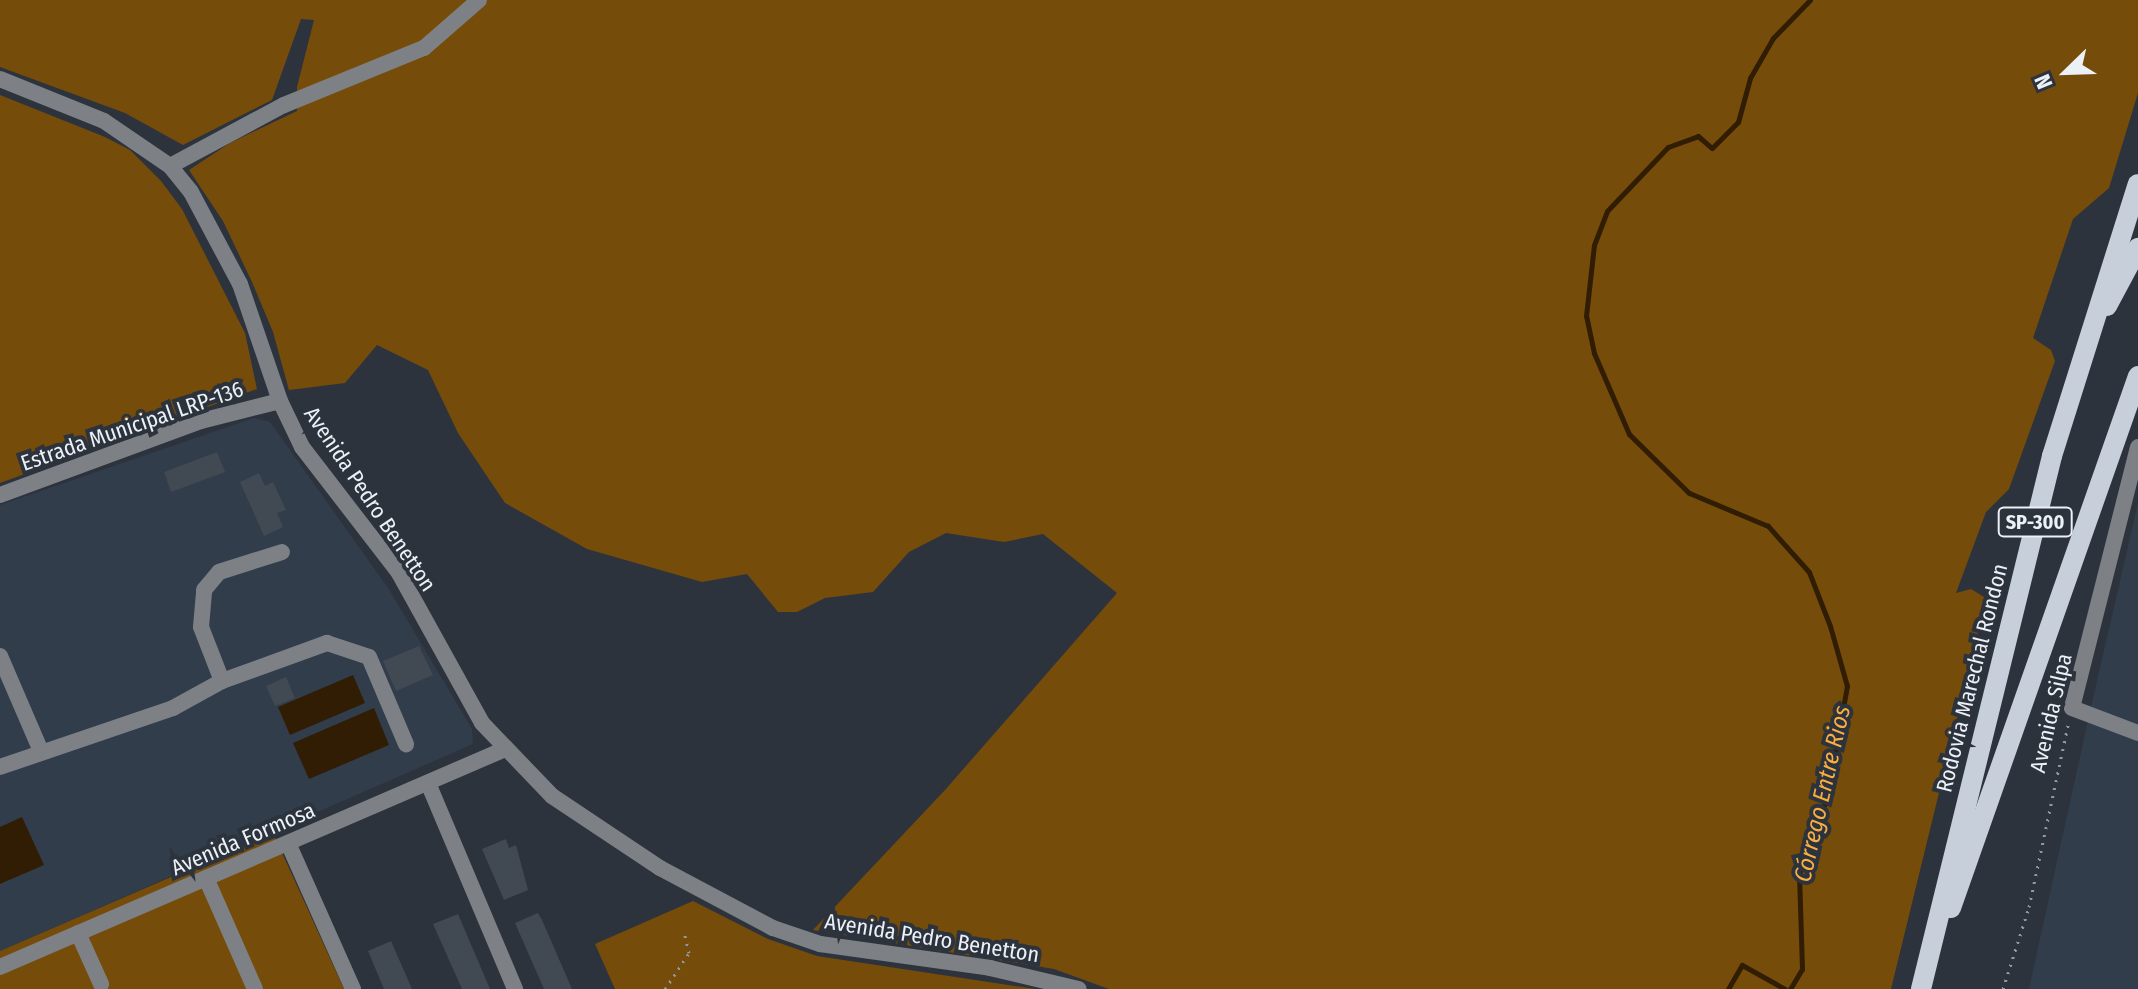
<!DOCTYPE html>
<meta charset="utf-8">
<style>
body{margin:0}
#map{position:relative;width:2138px;height:989px;overflow:hidden;background:#2c333d;font-family:"Fira Sans Condensed",sans-serif}
div>[style]{position:absolute}
.built>*{inset:0;background:#323d4c}
.green>*{inset:0;background:#764c0a}
.water>*{inset:0;background:#301d04}
.stream>*{height:5px;margin:-2.5px;padding:0 2.5px;transform-origin:2.5px;border-radius:2.5px;background:#301d04}
.building>*{inset:0;background:#414953}
.path>*{height:3px;margin-top:-1.5px;transform-origin:0;background:repeating-linear-gradient(90deg,#9297a0 0 2px,transparent 0 8px)}
.minor>*{height:16px;margin:-8px;padding:0 8px;transform-origin:8px;border-radius:8px;background:#7d8186}
.major>*{height:20px;margin:-10px;padding:0 10px;transform-origin:10px;border-radius:10px;background:#c7cfda}
span{translate:-50% -50%;white-space:nowrap;text-align:center;line-height:1.15;-webkit-text-stroke:8px #2c333d;paint-order:stroke}
.shield-label span{padding:2px 6px;background:#2c333d;border:2px solid;border-radius:6px;-webkit-text-stroke-width:0}
.shield-label{font-size:20px;color:#ecf0f7;font-weight:700}
.street-label{font-size:22px;color:#ecf0f7}
.water-label{font-size:24px;color:#faae41;font-style:italic}
.north{position:absolute;left:2026px;top:32px;width:80px;height:80px;-webkit-text-stroke:6px #2c333d;paint-order:stroke;rotate:247deg;font-size:22px;font-weight:700;line-height:32px;text-align:center;color:#ecf0f7}
.north::after{content:'';display:block;margin:auto;width:28px;height:36px;background:#ecf0f7;clip-path:polygon(50% 0,100% 100%,50% 72%,0 100%)}
</style>
<div id="map">
<div class="built">
<div style="clip-path:polygon(254px 418px,270px 422px,388px 588px,472px 729px,473px 744px,0 951px,0 505px)"></div>
<div style="clip-path:polygon(2138px 503px,2138px 989px,2029px 989px,2089px 716px)"></div>
</div>
<div class="green">
<div style="clip-path:polygon(0 0,2138px 0,2138px 93px,2109px 188px,2073px 219px,2033px 338px,2051px 350px,2055px 361px,2009px 489px,1986px 512px,1956px 593px,1971px 589px,1984px 597px,1982px 617px,1891px 989px,1109px 989px,1054px 969px,813px 930px,945px 790px,1117px 593px,1043px 534px,1004px 542px,946px 533px,909px 552px,873px 592px,825px 598px,797px 612px,778px 612px,747px 574px,702px 582px,587px 549px,505px 503px,458px 433px,428px 370px,377px 345px,345px 383px,289px 390px,273px 332px,252px 282px,223px 221px,189px 170px,230px 143px,297px 111px,297px 87px,314px 20px,301px 19px,272px 100px,183px 145px,125px 113px,0 67px)"></div>
<div style="clip-path:polygon(0 95px,105px 137px,130px 150px,161px 181px,182px 209px,245px 333px,257px 389px,0 483px)"></div>
<div style="clip-path:polygon(273px 833px,344px 989px,0 989px,0 951px)"></div>
<div style="clip-path:polygon(693px 901px,768px 939px,817px 956px,1035px 989px,615px 989px,595px 944px)"></div>
</div>
<div class="water">
<div style="clip-path:polygon(353px 675px,365px 703px,290px 735px,278px 707px)"></div>
<div style="clip-path:polygon(374px 708px,389px 745px,309px 779px,293px 743px)"></div>
<div style="clip-path:polygon(22px 817px,44px 865px,0 884px,0 827px)"></div>
</div>
<div class="stream">
<div style="left:1728px;top:989px;width:28px;rotate:-60deg"></div>
<div style="left:1742px;top:965px;width:49px;rotate:29.2deg"></div>
<div style="left:1790px;top:989px;width:23px;rotate:-59deg"></div>
<div style="left:1802px;top:969px;width:95px;rotate:-91.8deg"></div>
<div style="left:1799px;top:874px;width:82px;rotate:-70deg"></div>
<div style="left:1827px;top:797px;width:113px;rotate:-79.8deg"></div>
<div style="left:1847px;top:686px;width:62px;rotate:-105.8deg"></div>
<div style="left:1830px;top:626px;width:58px;rotate:-111.3deg"></div>
<div style="left:1809px;top:572px;width:62px;rotate:-131.7deg"></div>
<div style="left:1768px;top:526px;width:86px;rotate:-157.3deg"></div>
<div style="left:1689px;top:493px;width:84px;rotate:-135.5deg"></div>
<div style="left:1629px;top:434px;width:88px;rotate:-113.4deg"></div>
<div style="left:1594px;top:353px;width:38px;rotate:-102deg"></div>
<div style="left:1586px;top:316px;width:71px;rotate:-83.6deg"></div>
<div style="left:1594px;top:245px;width:36px;rotate:-69deg"></div>
<div style="left:1607px;top:211px;width:88px;rotate:-46.4deg"></div>
<div style="left:1668px;top:147px;width:32px;rotate:-20deg"></div>
<div style="left:1698px;top:136px;width:18px;rotate:41deg"></div>
<div style="left:1712px;top:148px;width:37px;rotate:-45deg"></div>
<div style="left:1738px;top:122px;width:46px;rotate:-74.7deg"></div>
<div style="left:1750px;top:78px;width:46px;rotate:-60.1deg"></div>
<div style="left:1773px;top:38px;width:53px;rotate:-45.8deg"></div>
</div>
<div class="building">
<div style="clip-path:polygon(217px 452px,225px 472px,171px 492px,164px 472px)"></div>
<div style="clip-path:polygon(259px 473px,265px 486px,273px 482px,286px 510px,277px 513px,283px 527px,264px 536px,240px 482px)"></div>
<div style="clip-path:polygon(419px 646px,433px 675px,396px 691px,383px 661px)"></div>
<div style="clip-path:polygon(286px 677px,295px 698px,275px 706px,266px 686px)"></div>
<div style="clip-path:polygon(506px 839px,509px 848px,516px 845px,528px 890px,504px 900px,482px 849px)"></div>
<div style="clip-path:polygon(538px 913px,542px 920px,572px 989px,544px 989px,515px 923px)"></div>
<div style="clip-path:polygon(458px 914px,490px 989px,462px 989px,433px 924px)"></div>
<div style="clip-path:polygon(391px 941px,412px 989px,384px 989px,368px 951px)"></div>
</div>
<div class="path">
<div style="left:665px;top:989px;width:43px;rotate:-56.3deg"></div>
<div style="left:689px;top:953px;width:23px;rotate:-103deg"></div>
<div style="left:2003px;top:989px;width:86px;rotate:-72.4deg"></div>
<div style="left:2029px;top:907px;width:186px;rotate:-77.9deg"></div>
</div>
<div class="minor">
<div style="left:0;top:79px;width:112px;rotate:22deg"></div>
<div style="left:104px;top:121px;width:80px;rotate:34.3deg"></div>
<div style="left:170px;top:166px;width:33px;rotate:51deg"></div>
<div style="left:191px;top:192px;width:104px;rotate:62deg"></div>
<div style="left:240px;top:284px;width:124px;rotate:71.1deg"></div>
<div style="left:280px;top:401px;width:51px;rotate:64.4deg"></div>
<div style="left:302px;top:447px;width:159px;rotate:52.4deg"></div>
<div style="left:399px;top:573px;width:171px;rotate:61deg"></div>
<div style="left:482px;top:723px;width:101px;rotate:46.2deg"></div>
<div style="left:552px;top:796px;width:130px;rotate:33.7deg"></div>
<div style="left:660px;top:868px;width:128px;rotate:28deg"></div>
<div style="left:773px;top:928px;width:50px;rotate:18.8deg"></div>
<div style="left:820px;top:944px;width:172px;rotate:8deg"></div>
<div style="left:990px;top:968px;width:91px;rotate:13.3deg"></div>
<div style="left:170px;top:166px;width:129px;rotate:-28.2deg"></div>
<div style="left:284px;top:105px;width:151px;rotate:-22.2deg"></div>
<div style="left:424px;top:48px;width:73px;rotate:-41.1deg"></div>
<div style="left:2138px;top:447px;width:269px;rotate:104.2deg"></div>
<div style="left:2072px;top:708px;width:71px;rotate:20.7deg"></div>
<div style="left:0;top:495px;width:214px;rotate:-20.2deg"></div>
<div style="left:201px;top:421px;width:81px;rotate:-14.2deg"></div>
<div style="left:0;top:656px;width:103px;rotate:66.7deg"></div>
<div style="left:222px;top:681px;width:58px;rotate:-111.3deg"></div>
<div style="left:201px;top:627px;width:37px;rotate:-85deg"></div>
<div style="left:204px;top:590px;width:23px;rotate:-50deg"></div>
<div style="left:219px;top:572px;width:66px;rotate:-17.6deg"></div>
<div style="left:0;top:767px;width:183px;rotate:-18.8deg"></div>
<div style="left:173px;top:708px;width:56px;rotate:-28.9deg"></div>
<div style="left:222px;top:681px;width:112px;rotate:-19.9deg"></div>
<div style="left:327px;top:643px;width:44px;rotate:18.4deg"></div>
<div style="left:369px;top:657px;width:95px;rotate:67deg"></div>
<div style="left:428px;top:783px;width:224px;rotate:67.1deg"></div>
<div style="left:288px;top:843px;width:160px;rotate:66deg"></div>
<div style="left:206px;top:878px;width:121px;rotate:66.2deg"></div>
<div style="left:78px;top:933px;width:56px;rotate:65.7deg"></div>
<div style="left:0;top:967px;width:548px;rotate:-23.34deg"></div>
</div>
<div class="major">
<div style="left:2107px;top:306px;width:66px;rotate:-61.9deg"></div>
<div style="left:1951px;top:908px;width:564px;rotate:-70.63deg"></div>
<div style="left:1921px;top:989px;width:549px;rotate:-76.19deg"></div>
<div style="left:2052px;top:456px;width:285px;rotate:-72.5deg"></div>
</div>
<div class="shield-label">
<span style="left:2035px;top:522px">SP-300</span>
</div>
<div class="street-label">
<span style="left:132px;top:426px;rotate:-19deg">Estrada Municipal LRP-136</span>
<span style="left:370px;top:499px;rotate:56deg">Avenida Pedro Benetton</span>
<span style="left:1972px;top:678px;rotate:-76deg">Rodovia Marechal Rondon</span>
<span style="left:2051px;top:713px;rotate:-77deg">Avenida Silpa</span>
<span style="left:243px;top:839px;rotate:-23deg">Avenida Formosa</span>
<span style="left:932px;top:938px;rotate:9deg">Avenida Pedro Benetton</span>
</div>
<div class="water-label">
<span style="left:1823px;top:794px;rotate:-77deg">Córrego Entre Rios</span>
</div>
<div class="north">N</div>
</div>
